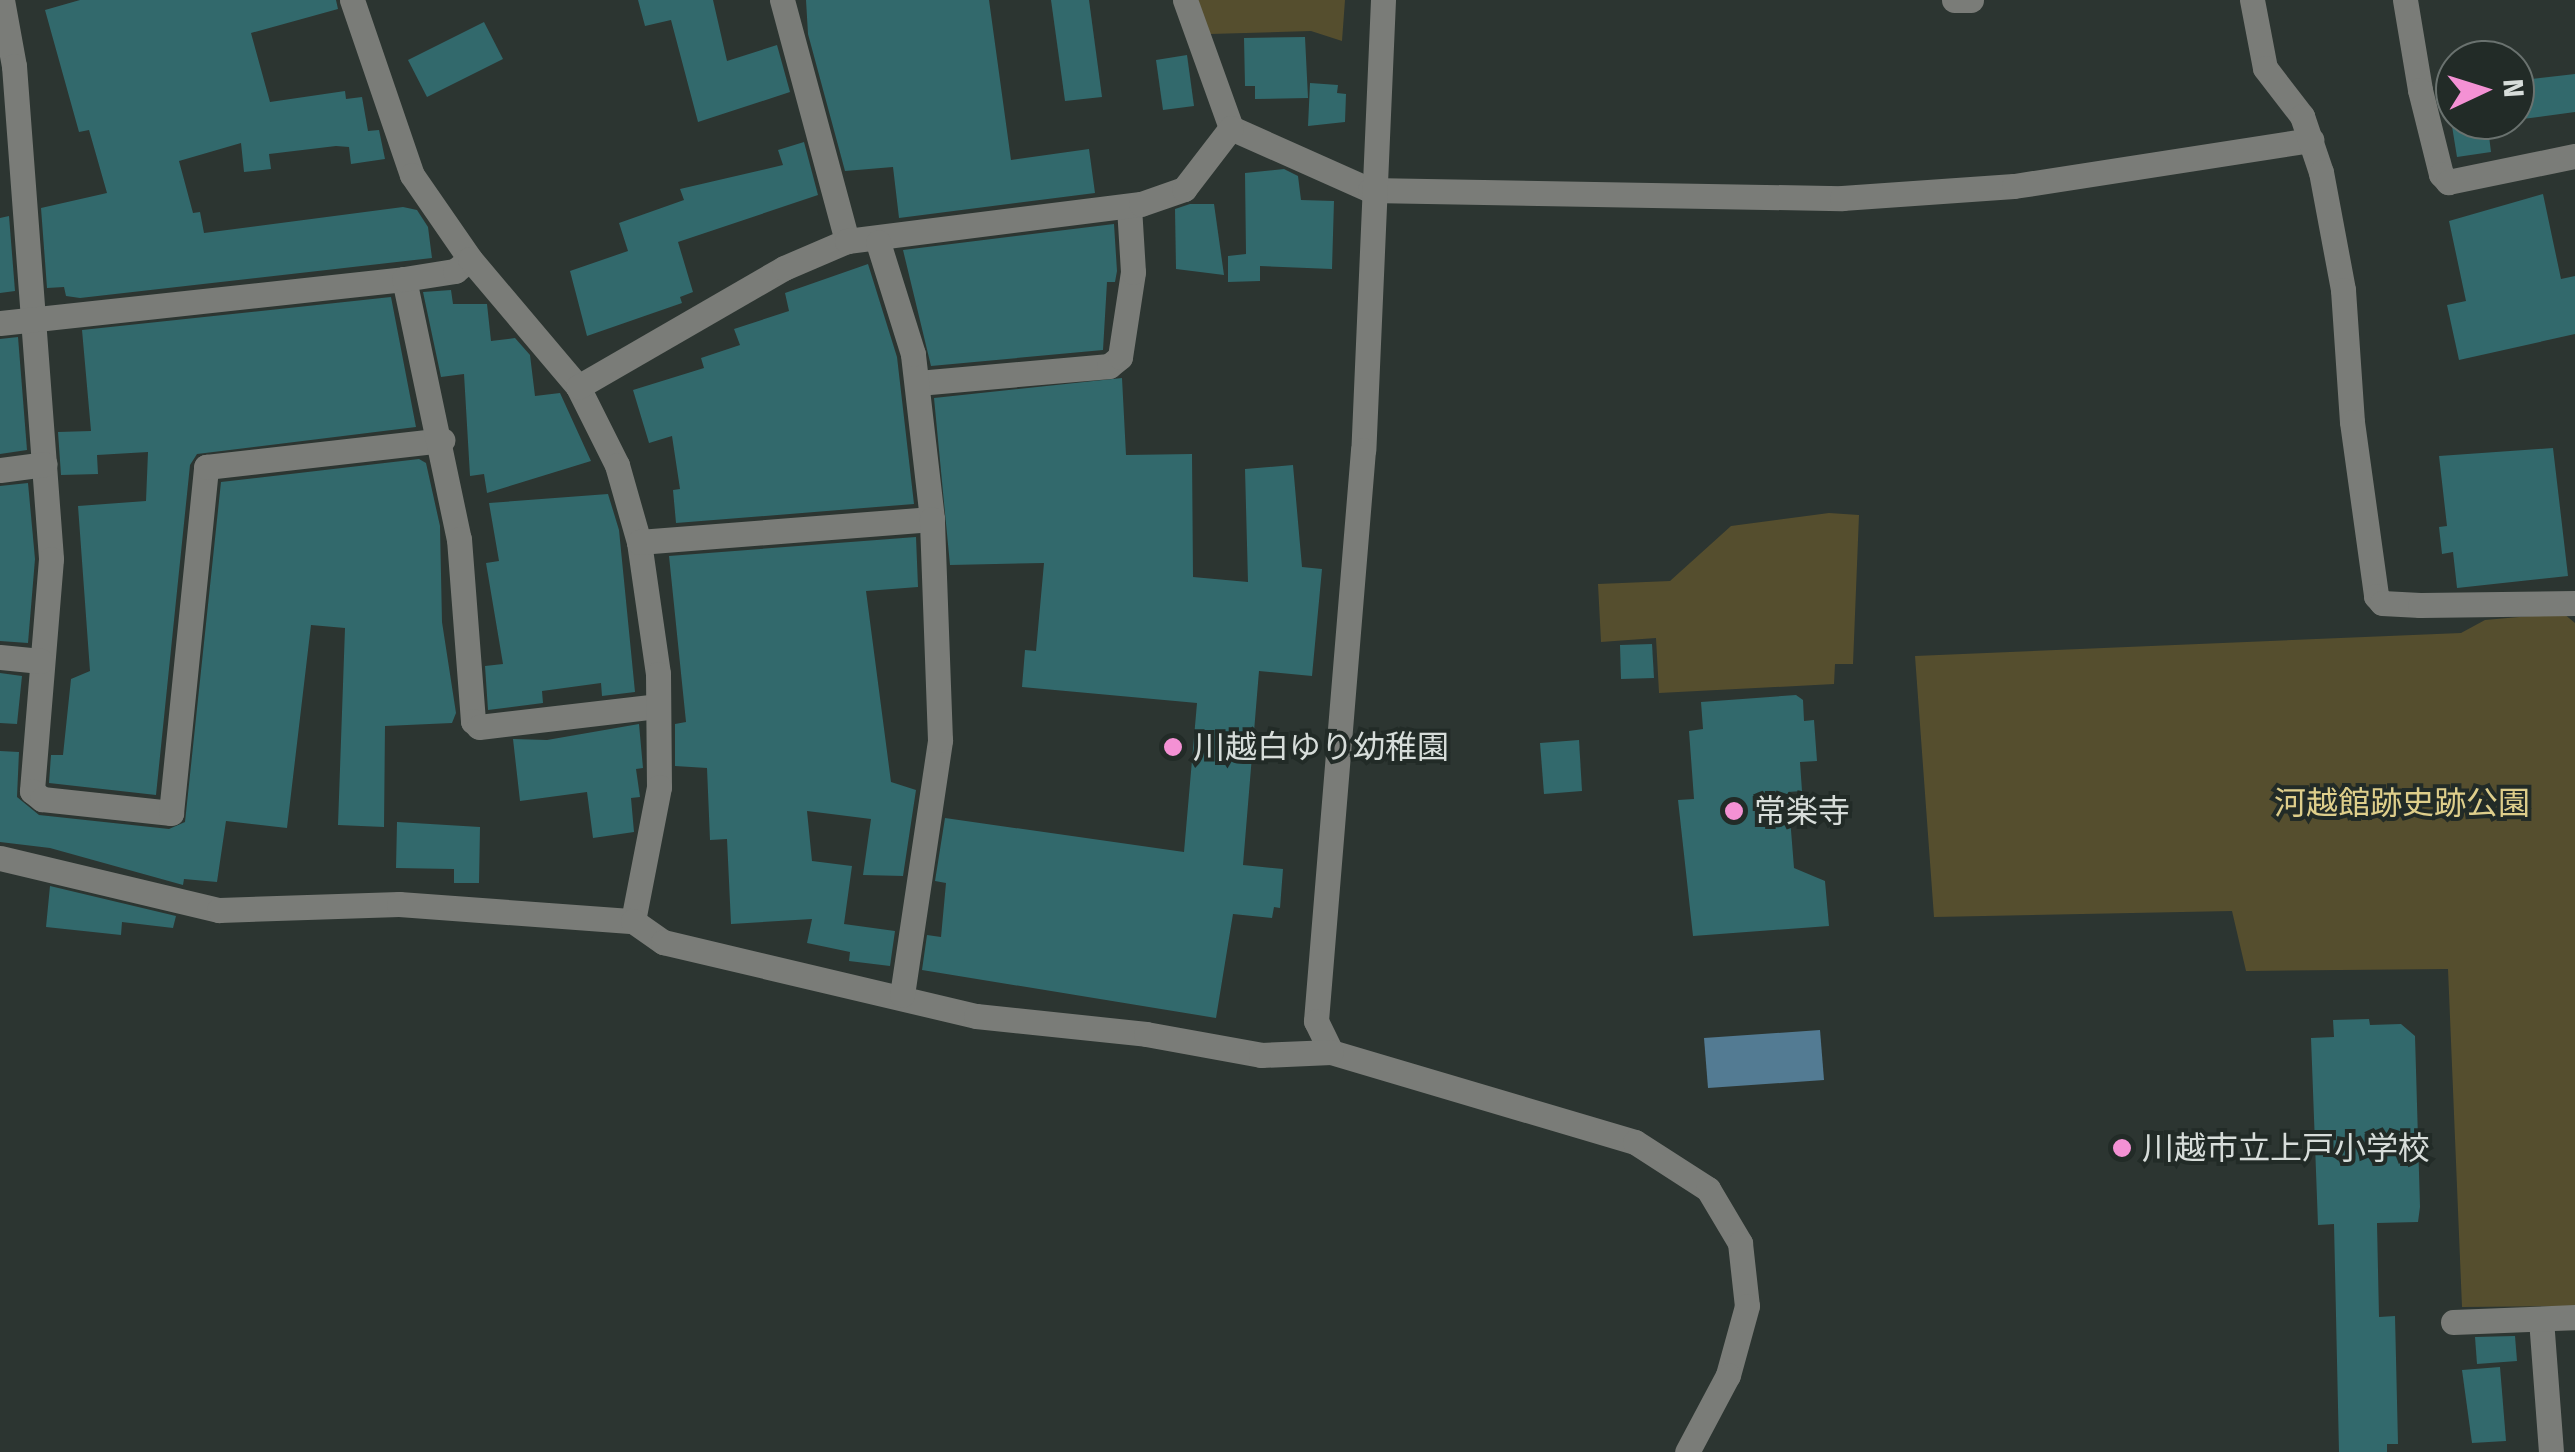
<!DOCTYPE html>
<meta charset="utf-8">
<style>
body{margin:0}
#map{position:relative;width:2575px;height:1452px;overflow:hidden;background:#2c3531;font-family:"Fira Sans","Noto Sans JP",sans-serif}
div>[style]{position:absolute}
.green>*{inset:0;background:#554e2e}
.water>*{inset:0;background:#537b93}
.building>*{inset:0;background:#32696c}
.minor>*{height:25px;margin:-12.5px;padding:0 12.5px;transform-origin:12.5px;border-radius:12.5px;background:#7a7c78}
.dots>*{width:28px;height:28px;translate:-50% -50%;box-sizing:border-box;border:5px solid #222b27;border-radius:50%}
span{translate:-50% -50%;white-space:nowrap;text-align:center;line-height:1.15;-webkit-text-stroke:8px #222b27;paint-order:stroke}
.poi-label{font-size:32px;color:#d7ddda}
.left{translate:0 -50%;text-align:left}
.park-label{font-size:32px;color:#dece8b}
.north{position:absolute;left:2435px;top:40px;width:100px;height:100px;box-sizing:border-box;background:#222b27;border:2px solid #6a726f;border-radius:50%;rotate:86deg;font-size:28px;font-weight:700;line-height:40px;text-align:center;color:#d7ddda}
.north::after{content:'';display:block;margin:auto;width:35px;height:45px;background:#f491d4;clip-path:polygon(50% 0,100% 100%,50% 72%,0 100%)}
</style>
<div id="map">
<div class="green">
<div style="clip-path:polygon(1198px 0,1345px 0,1342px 41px,1311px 31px,1210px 34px)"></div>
<div style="clip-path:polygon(1829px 513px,1859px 515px,1853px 664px,1835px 664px,1834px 684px,1659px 693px,1656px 638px,1601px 642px,1598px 584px,1670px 581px,1731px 526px)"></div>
<div style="clip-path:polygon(2563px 613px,2575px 623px,2575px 1306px,2462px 1307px,2448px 969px,2246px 971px,2232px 911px,1934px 917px,1915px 656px,2461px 633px,2485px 620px)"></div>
</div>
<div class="water">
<div style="clip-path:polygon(1820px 1030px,1824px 1080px,1708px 1088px,1704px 1038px)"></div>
</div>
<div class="building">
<div style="clip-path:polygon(80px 0,336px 0,338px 9px,251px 33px,270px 102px,345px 91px,346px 99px,362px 97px,368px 131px,379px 130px,385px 159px,351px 164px,349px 147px,336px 146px,269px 154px,271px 169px,244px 172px,241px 143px,179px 161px,193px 213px,200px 212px,204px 233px,403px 207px,417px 210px,428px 227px,432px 258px,80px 298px,66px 296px,64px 287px,47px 288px,41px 208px,107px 193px,89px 130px,79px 132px,45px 10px)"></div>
<div style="clip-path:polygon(638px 0,713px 0,727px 61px,777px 45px,790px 92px,698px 122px,671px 20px,645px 26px)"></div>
<div style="clip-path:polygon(806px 0,989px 0,1011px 160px,1089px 149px,1095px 193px,899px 218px,893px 167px,845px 171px,808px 34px)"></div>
<div style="clip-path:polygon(1051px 0,1089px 0,1102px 97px,1065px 101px)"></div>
<div style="clip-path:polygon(484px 22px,503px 59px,427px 97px,408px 60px)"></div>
<div style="clip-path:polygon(1305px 37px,1308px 98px,1255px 99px,1255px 86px,1245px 86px,1244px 38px)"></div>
<div style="clip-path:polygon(1187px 55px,1194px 106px,1163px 110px,1156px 60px)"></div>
<div style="clip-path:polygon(2575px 74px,2575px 112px,2515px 120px,2515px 81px)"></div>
<div style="clip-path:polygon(1310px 83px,1338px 85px,1337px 93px,1346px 94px,1345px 122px,1308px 126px)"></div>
<div style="clip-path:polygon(2451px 120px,2487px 120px,2491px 152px,2457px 157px)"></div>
<div style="clip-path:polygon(804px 142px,818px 195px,678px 242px,693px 292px,680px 297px,682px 303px,587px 336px,570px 271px,628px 251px,619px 223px,684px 200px,680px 189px,783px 165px,778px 150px)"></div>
<div style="clip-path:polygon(1284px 169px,1298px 176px,1301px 200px,1334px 201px,1332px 269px,1260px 266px,1260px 281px,1228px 282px,1228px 256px,1246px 254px,1245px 173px)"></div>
<div style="clip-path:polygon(2543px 194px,2561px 279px,2575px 276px,2575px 334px,2459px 360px,2447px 305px,2466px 301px,2449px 221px)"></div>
<div style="clip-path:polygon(1190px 204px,1214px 204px,1224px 275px,1176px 269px,1175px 209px)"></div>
<div style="clip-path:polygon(9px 216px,15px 291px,0 293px,0 218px)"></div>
<div style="clip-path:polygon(1114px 224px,1117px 271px,1115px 282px,1107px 282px,1103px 350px,931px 366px,903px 250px)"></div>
<div style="clip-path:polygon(868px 264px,897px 357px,914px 504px,676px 523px,673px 490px,680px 489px,672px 436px,649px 443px,633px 390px,704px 368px,701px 358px,740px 345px,734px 329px,789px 311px,785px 293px)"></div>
<div style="clip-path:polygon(451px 290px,453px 304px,487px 304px,491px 341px,515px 338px,530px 355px,535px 396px,560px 393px,591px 461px,487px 493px,484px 474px,470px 476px,464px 374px,441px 377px,423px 292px)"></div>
<div style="clip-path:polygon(391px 297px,416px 427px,197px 454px,190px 465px,156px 795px,49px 783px,51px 755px,63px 755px,71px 679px,90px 671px,78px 506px,146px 501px,148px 452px,97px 455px,98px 474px,61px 475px,58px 432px,91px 431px,82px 330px)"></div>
<div style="clip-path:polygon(18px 337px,27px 450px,0 454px,0 339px)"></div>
<div style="clip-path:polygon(1122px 378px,1126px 455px,1192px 454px,1193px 577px,1248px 582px,1245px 469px,1293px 465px,1302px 567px,1322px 569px,1312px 676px,1259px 671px,1243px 865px,1283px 869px,1280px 908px,1274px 907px,1272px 918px,1233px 914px,1216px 1018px,922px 970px,927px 935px,941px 937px,946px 883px,935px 881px,945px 818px,1184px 852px,1197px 703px,1022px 687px,1025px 650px,1036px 651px,1044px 563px,950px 565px,934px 398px)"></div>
<div style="clip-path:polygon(2553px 448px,2568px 576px,2457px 588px,2453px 552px,2442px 554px,2439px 527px,2447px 526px,2439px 456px)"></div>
<div style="clip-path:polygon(419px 459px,426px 463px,440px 526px,442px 622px,456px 713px,452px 723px,385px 726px,384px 827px,338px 825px,345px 628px,311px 625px,287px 828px,226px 821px,217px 882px,184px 879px,183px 885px,50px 848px,0 842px,0 751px,19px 752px,17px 797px,39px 815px,169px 829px,185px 822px,221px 482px)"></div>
<div style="clip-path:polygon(28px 483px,35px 559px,28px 643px,0 641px,0 486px)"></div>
<div style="clip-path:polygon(608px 494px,619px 530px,635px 692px,602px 696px,601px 683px,542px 691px,543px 703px,488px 710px,485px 666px,503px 664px,486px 563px,499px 561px,489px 503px)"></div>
<div style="clip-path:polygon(916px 537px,918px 587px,866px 591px,891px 782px,916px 790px,903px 876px,863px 875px,871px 819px,807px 811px,812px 861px,852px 866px,844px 924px,895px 931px,890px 966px,849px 961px,850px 952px,807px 943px,812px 919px,731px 924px,727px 839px,710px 840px,707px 768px,675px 766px,675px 724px,686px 722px,669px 556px)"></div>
<div style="clip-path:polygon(1652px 644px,1654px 678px,1621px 679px,1620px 645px)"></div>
<div style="clip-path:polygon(0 673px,22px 676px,17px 724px,0 723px)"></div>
<div style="clip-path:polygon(1796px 695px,1803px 700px,1804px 721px,1814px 720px,1817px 761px,1800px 762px,1802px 791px,1788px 792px,1794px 868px,1825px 881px,1829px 926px,1693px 936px,1678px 800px,1694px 799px,1689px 731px,1703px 729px,1701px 702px)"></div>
<div style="clip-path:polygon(639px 724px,643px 768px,636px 769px,640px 797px,631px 798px,634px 832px,593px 838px,587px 792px,520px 801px,513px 739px,547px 740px)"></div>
<div style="clip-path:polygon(1579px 740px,1582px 791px,1544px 794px,1540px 743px)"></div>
<div style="clip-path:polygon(397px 822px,480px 827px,479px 883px,454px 883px,454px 869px,396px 868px)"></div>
<div style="clip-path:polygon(50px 886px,176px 916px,173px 928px,122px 922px,121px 935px,46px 927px)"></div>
<div style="clip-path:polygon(2369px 1019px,2370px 1025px,2401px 1024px,2415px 1036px,2420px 1207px,2418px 1222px,2377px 1223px,2379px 1317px,2395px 1316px,2398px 1444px,2387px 1444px,2387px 1452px,2339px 1452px,2334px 1224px,2318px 1225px,2311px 1038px,2334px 1037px,2333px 1020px)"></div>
<div style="clip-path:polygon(2515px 1336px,2517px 1361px,2477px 1364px,2475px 1337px)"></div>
<div style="clip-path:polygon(2500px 1367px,2506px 1441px,2472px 1443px,2462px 1370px)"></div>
</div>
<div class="minor">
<div style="left:2px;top:0;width:67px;rotate:79.7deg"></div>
<div style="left:14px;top:66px;width:494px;rotate:85.7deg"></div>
<div style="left:51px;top:559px;width:233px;rotate:94.7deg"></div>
<div style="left:32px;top:791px;width:13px;rotate:39deg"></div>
<div style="left:42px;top:799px;width:130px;rotate:6.2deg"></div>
<div style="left:171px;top:813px;width:348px;rotate:-84.2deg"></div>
<div style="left:206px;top:467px;width:238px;rotate:-6.5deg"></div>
<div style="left:352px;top:0;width:185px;rotate:71.1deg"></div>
<div style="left:412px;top:175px;width:102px;rotate:55.4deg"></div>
<div style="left:782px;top:0;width:250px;rotate:74.9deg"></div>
<div style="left:1185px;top:0;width:136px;rotate:70.2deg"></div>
<div style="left:1231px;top:128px;width:152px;rotate:24deg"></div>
<div style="left:1370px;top:190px;width:472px;rotate:1deg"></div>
<div style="left:1842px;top:198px;width:172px;rotate:-4deg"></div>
<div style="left:2014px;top:186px;width:301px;rotate:-8.8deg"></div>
<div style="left:1383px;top:0;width:450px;rotate:92.5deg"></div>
<div style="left:1363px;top:450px;width:573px;rotate:94.71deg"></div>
<div style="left:1316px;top:1021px;width:34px;rotate:64deg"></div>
<div style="left:1331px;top:1052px;width:317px;rotate:16.5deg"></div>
<div style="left:1635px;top:1142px;width:87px;rotate:32.8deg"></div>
<div style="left:1708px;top:1189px;width:63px;rotate:59.3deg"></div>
<div style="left:1740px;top:1243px;width:63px;rotate:83.7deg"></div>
<div style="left:1747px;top:1306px;width:72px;rotate:105.4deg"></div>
<div style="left:1728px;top:1375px;width:87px;rotate:118deg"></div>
<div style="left:1954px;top:0;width:17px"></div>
<div style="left:2252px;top:0;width:69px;rotate:79.2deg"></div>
<div style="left:2265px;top:68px;width:61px;rotate:52.4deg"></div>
<div style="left:2302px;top:116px;width:59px;rotate:71.3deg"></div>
<div style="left:2321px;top:172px;width:120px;rotate:79.4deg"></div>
<div style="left:2343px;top:290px;width:132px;rotate:86.1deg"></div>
<div style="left:2352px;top:422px;width:176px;rotate:82.1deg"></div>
<div style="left:2376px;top:596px;width:9px;rotate:49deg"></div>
<div style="left:2382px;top:603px;width:38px;rotate:3deg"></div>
<div style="left:2420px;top:605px;width:155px;rotate:-0.7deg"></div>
<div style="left:2405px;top:0;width:91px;rotate:80.5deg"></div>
<div style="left:2420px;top:90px;width:87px;rotate:76deg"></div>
<div style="left:2441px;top:174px;width:11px;rotate:49deg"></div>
<div style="left:2448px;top:182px;width:130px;rotate:-11.6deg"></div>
<div style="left:404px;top:279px;width:266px;rotate:78.1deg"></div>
<div style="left:459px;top:539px;width:183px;rotate:85.6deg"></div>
<div style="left:473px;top:721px;width:8px;rotate:45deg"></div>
<div style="left:479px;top:727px;width:179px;rotate:-6.7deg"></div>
<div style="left:0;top:323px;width:406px;rotate:-6.2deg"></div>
<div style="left:404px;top:279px;width:52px;rotate:-8.9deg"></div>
<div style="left:455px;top:271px;width:19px;rotate:-39deg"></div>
<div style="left:470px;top:259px;width:167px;rotate:49.8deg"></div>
<div style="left:578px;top:387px;width:87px;rotate:63.4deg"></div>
<div style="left:617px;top:465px;width:80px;rotate:74.1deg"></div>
<div style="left:639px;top:542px;width:133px;rotate:81.8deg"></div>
<div style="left:658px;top:674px;width:113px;rotate:89.5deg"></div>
<div style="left:659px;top:787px;width:136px;rotate:101deg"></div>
<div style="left:918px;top:383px;width:192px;rotate:-5.1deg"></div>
<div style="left:1109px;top:366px;width:14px;rotate:-39deg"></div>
<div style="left:1120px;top:357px;width:86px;rotate:-81.3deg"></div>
<div style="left:1133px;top:272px;width:66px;rotate:-93.5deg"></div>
<div style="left:578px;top:387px;width:238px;rotate:-30deg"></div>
<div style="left:784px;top:268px;width:69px;rotate:-23.2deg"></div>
<div style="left:847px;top:241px;width:296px;rotate:-7.2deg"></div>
<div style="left:1141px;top:204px;width:46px;rotate:-19.2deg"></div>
<div style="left:1184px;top:189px;width:77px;rotate:-52.4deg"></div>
<div style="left:0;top:470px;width:45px;rotate:-7.6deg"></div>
<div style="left:639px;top:542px;width:294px;rotate:-4.5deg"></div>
<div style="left:932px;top:519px;width:166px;rotate:-96.6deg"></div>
<div style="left:913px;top:354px;width:117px;rotate:-107.4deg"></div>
<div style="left:0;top:657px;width:41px;rotate:5.6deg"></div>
<div style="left:0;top:858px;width:225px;rotate:13.4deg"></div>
<div style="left:219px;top:910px;width:180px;rotate:-1.9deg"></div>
<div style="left:399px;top:904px;width:235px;rotate:4.2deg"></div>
<div style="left:633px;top:921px;width:37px;rotate:35deg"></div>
<div style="left:663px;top:942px;width:322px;rotate:13.3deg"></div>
<div style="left:976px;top:1016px;width:171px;rotate:6deg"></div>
<div style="left:1146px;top:1034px;width:117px;rotate:10.3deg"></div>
<div style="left:1261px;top:1055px;width:70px;rotate:-2.5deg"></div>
<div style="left:902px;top:995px;width:258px;rotate:-81.5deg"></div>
<div style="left:940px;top:740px;width:221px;rotate:-92.1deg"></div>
<div style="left:2541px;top:1319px;width:133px;rotate:85.7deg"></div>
<div style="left:2453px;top:1322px;width:122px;rotate:-2.3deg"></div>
</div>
<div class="dots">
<div style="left:1173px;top:747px;background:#f491d4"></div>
<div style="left:1734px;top:811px;background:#f491d4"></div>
<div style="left:2122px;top:1148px;background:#f491d4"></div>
</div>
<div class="poi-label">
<span class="left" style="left:1193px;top:747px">川越白ゆり幼稚園</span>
<span class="left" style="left:1754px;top:811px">常楽寺</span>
<span class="left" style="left:2142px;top:1148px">川越市立上戸小学校</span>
</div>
<div class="park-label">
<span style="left:2402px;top:803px">河越館跡史跡公園</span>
</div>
<div class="north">N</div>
</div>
